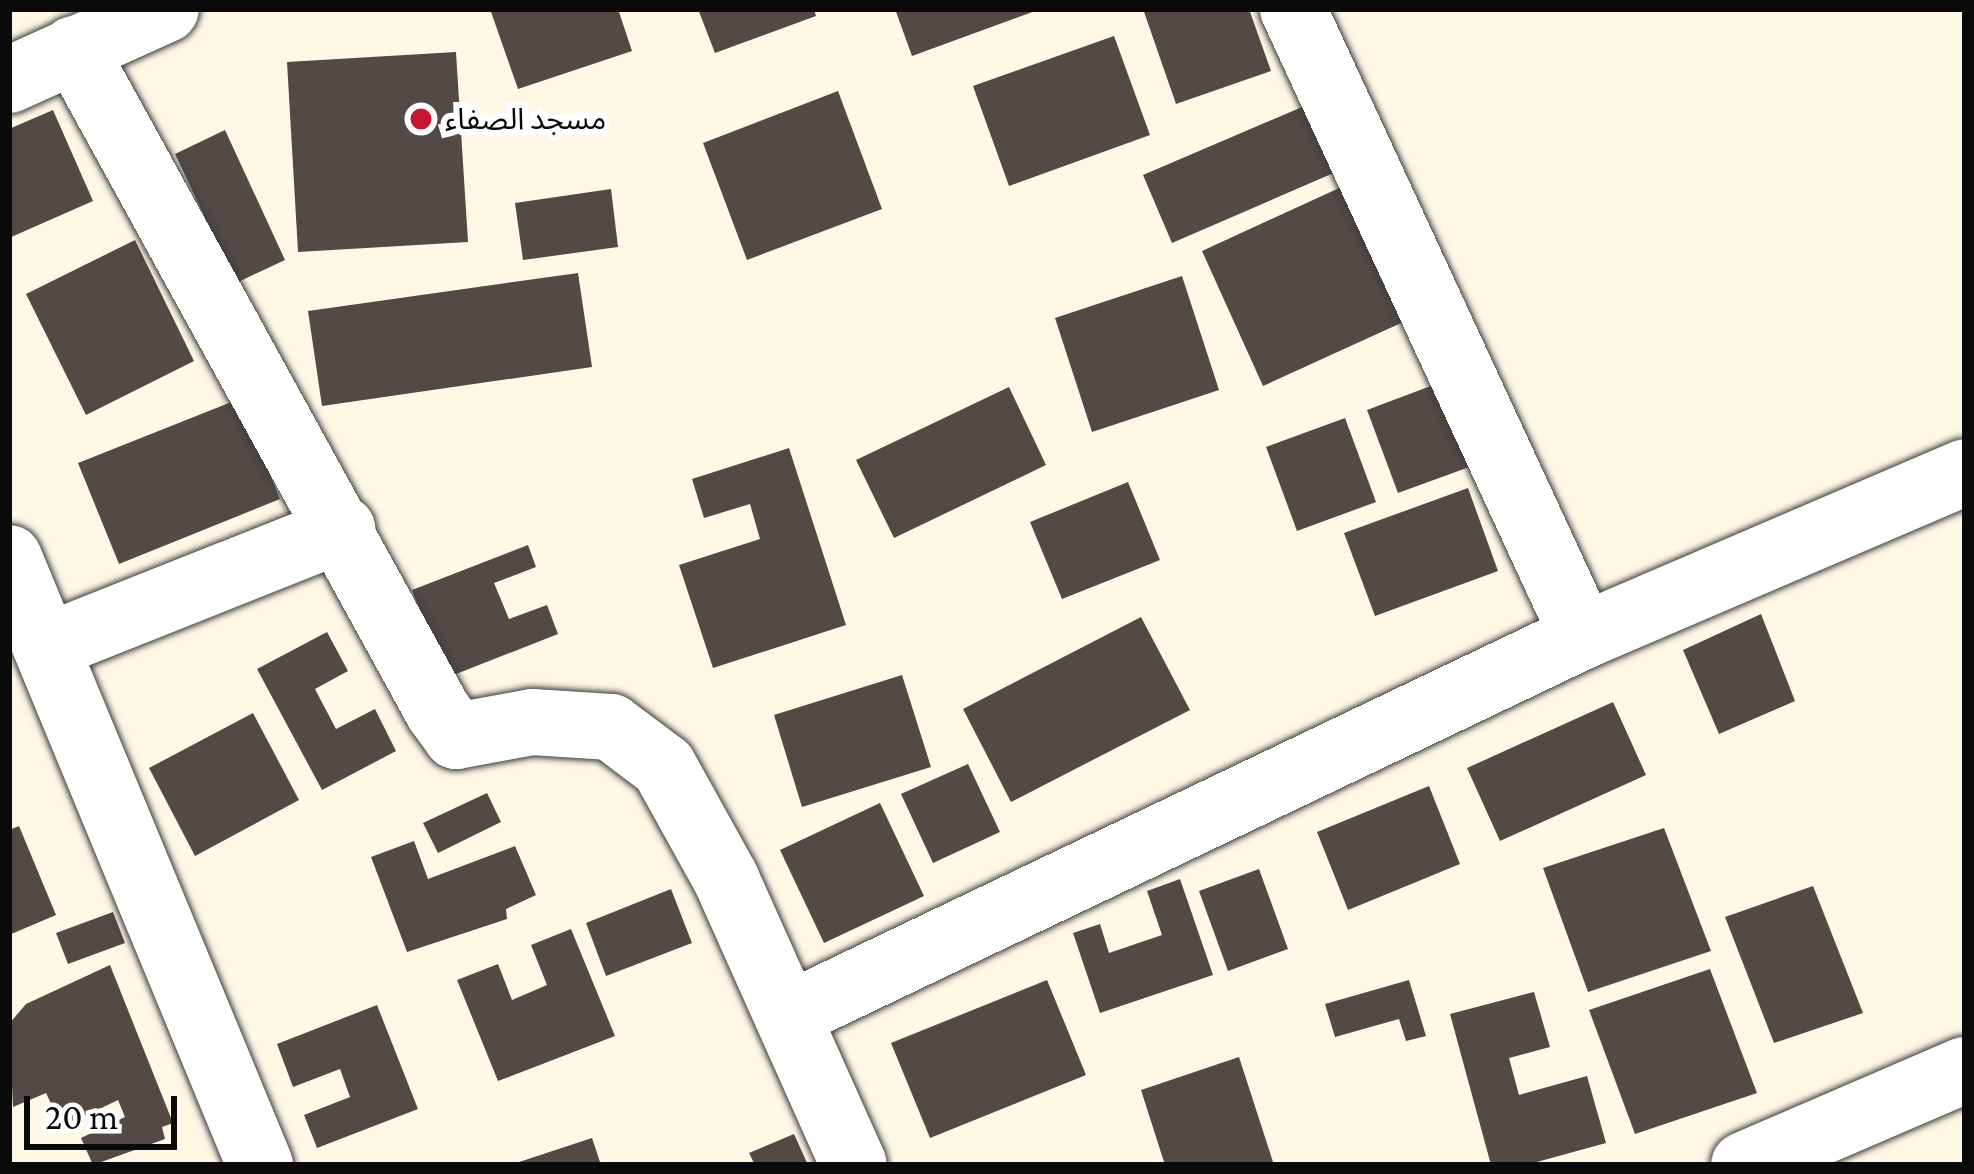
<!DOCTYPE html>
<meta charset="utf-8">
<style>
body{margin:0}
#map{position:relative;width:1974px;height:1174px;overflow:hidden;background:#fff8e6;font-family:"Crimson Pro","Noto Sans Arabic",serif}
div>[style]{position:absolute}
.building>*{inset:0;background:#534945}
.roads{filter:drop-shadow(0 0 3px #3d3d3d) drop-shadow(0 0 3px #3d3d3d)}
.minor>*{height:66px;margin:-33px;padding:0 33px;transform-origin:33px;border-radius:33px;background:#fff}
.dots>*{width:33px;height:33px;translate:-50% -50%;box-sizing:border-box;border:6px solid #fff;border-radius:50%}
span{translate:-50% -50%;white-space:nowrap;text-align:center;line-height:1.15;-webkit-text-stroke:12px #fff;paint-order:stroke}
.poi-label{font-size:30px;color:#0a0a0a}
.left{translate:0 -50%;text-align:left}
.frame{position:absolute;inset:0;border:12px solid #0a0a0a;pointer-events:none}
.scale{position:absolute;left:24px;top:1096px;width:153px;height:54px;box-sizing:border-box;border:6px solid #0a0a0a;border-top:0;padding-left:15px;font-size:36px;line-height:42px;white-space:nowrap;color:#0a0a0a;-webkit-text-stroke:9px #fff;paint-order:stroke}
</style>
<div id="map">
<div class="building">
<div style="clip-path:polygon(490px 9px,618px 9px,632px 51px,518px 89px)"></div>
<div style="clip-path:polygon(698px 9px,814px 9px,816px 16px,715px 53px)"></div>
<div style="clip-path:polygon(895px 9px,1038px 9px,1038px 10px,912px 56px)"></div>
<div style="clip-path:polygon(1143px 9px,1249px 9px,1271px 71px,1176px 104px)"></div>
<div style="clip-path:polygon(1114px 36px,1150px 135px,1009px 186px,973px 86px)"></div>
<div style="clip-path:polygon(456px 52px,468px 242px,298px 252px,287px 62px)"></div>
<div style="clip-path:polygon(838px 91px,882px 209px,747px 260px,703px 143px)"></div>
<div style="clip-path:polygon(1330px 95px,1359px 162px,1172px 243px,1143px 175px)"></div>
<div style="clip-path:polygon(53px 110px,93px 201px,9px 238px,9px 129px)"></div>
<div style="clip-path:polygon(225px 130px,285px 260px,236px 283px,175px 154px)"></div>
<div style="clip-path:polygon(1361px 178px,1423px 313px,1263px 386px,1202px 251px)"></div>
<div style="clip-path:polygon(611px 189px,618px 247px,523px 260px,515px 203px)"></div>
<div style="clip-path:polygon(135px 240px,194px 361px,86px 415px,26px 294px)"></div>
<div style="clip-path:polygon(578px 273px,592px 367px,322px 406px,308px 311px)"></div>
<div style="clip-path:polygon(1182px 276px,1219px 390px,1092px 432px,1055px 318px)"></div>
<div style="clip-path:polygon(1452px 378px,1483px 462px,1398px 493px,1367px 410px)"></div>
<div style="clip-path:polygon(1009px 387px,1046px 465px,894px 538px,856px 460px)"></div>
<div style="clip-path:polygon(239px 399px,280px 499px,119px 564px,78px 463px)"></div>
<div style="clip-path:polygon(1345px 418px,1376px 502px,1297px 531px,1266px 447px)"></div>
<div style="clip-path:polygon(789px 448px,846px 625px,713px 668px,679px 565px,760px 539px,750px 504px,704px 518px,692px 479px)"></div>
<div style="clip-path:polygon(1128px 482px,1160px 560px,1062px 599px,1030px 522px)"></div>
<div style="clip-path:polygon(1468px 488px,1498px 571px,1375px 616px,1344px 533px)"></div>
<div style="clip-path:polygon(528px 545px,536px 567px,494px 583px,509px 619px,547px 605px,558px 634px,446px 678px,412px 590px)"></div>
<div style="clip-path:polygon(1761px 614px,1795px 701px,1719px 734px,1683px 650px)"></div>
<div style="clip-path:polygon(1141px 617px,1190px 710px,1011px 802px,963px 709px)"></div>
<div style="clip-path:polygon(327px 632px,348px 671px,315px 689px,336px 729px,375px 709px,396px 751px,322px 790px,257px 669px)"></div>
<div style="clip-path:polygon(902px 675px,931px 767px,802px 807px,774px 715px)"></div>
<div style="clip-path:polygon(1613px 702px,1646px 775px,1500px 841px,1467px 768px)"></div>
<div style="clip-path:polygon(253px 713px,299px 800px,195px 856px,149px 768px)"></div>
<div style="clip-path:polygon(968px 764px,1000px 832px,933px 863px,901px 794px)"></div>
<div style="clip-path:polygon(1429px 786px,1460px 864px,1348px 910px,1317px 832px)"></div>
<div style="clip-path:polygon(487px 793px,501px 822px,438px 853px,423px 823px)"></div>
<div style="clip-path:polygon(880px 803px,924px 896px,824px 943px,780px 850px)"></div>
<div style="clip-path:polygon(19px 826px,56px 915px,9px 935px,9px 830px)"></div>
<div style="clip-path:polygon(1664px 828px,1711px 951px,1588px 992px,1543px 868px)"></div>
<div style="clip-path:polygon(414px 841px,428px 879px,515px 846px,536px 895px,506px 909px,507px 919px,407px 952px,371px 857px)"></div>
<div style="clip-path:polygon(1259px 869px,1288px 949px,1228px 971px,1199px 891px)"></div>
<div style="clip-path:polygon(1180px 879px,1213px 975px,1100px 1013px,1073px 933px,1100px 924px,1109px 953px,1162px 935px,1147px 891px)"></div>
<div style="clip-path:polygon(1813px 886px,1863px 1013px,1774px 1043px,1725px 917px)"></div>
<div style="clip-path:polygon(671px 889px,692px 943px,606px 976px,586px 923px)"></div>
<div style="clip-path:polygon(113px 912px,125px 943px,68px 964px,56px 933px)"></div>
<div style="clip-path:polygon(571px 929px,615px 1036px,498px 1081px,457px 980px,498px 964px,512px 1000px,547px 985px,531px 945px)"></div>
<div style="clip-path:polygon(110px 965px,173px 1123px,162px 1127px,165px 1139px,93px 1165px,81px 1138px,125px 1117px,118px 1100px,62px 1127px,46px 1093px,13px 1107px,9px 1024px,26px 1004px)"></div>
<div style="clip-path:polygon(1710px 969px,1757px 1093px,1635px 1134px,1589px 1010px)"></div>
<div style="clip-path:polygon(1047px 980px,1086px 1075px,930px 1138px,891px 1043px)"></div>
<div style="clip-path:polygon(1409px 980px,1426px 1036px,1406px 1041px,1399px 1019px,1335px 1037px,1325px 1004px)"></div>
<div style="clip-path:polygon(1534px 992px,1550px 1047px,1509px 1058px,1519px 1095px,1587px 1076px,1606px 1143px,1526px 1165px,1491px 1165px,1450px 1014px)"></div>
<div style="clip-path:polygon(377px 1005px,418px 1109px,317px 1148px,304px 1115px,350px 1097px,340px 1069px,293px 1087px,277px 1044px)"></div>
<div style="clip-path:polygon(1239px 1057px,1274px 1165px,1165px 1165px,1141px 1090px)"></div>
<div style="clip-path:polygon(794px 1134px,808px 1165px,755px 1165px,749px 1153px)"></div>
<div style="clip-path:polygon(592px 1138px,601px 1165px,513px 1165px,513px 1164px)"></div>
</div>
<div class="roads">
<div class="minor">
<div style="left:1293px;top:9px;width:691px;rotate:65.18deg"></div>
<div style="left:74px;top:49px;width:755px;rotate:61.2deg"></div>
<div style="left:438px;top:711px;width:31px;rotate:54deg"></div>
<div style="left:456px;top:736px;width:77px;rotate:-10.4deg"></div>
<div style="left:532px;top:722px;width:79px;rotate:3.6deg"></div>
<div style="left:611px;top:727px;width:66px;rotate:37deg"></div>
<div style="left:664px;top:767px;width:128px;rotate:61deg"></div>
<div style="left:726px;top:879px;width:313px;rotate:65.9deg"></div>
<div style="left:9px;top:80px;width:172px;rotate:-24.3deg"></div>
<div style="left:9px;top:558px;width:657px;rotate:67.53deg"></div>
<div style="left:46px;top:647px;width:319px;rotate:-21.7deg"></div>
<div style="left:789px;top:1015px;width:880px;rotate:-25.52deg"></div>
<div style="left:1583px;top:636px;width:416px;rotate:-23.2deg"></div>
<div style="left:1744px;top:1165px;width:241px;rotate:-23.3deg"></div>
</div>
</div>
<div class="dots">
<div style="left:421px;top:119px;background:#c51731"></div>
</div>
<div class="poi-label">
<span class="left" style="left:445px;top:119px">مسجد الصفاء</span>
</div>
<div class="frame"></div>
<div class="scale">20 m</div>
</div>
